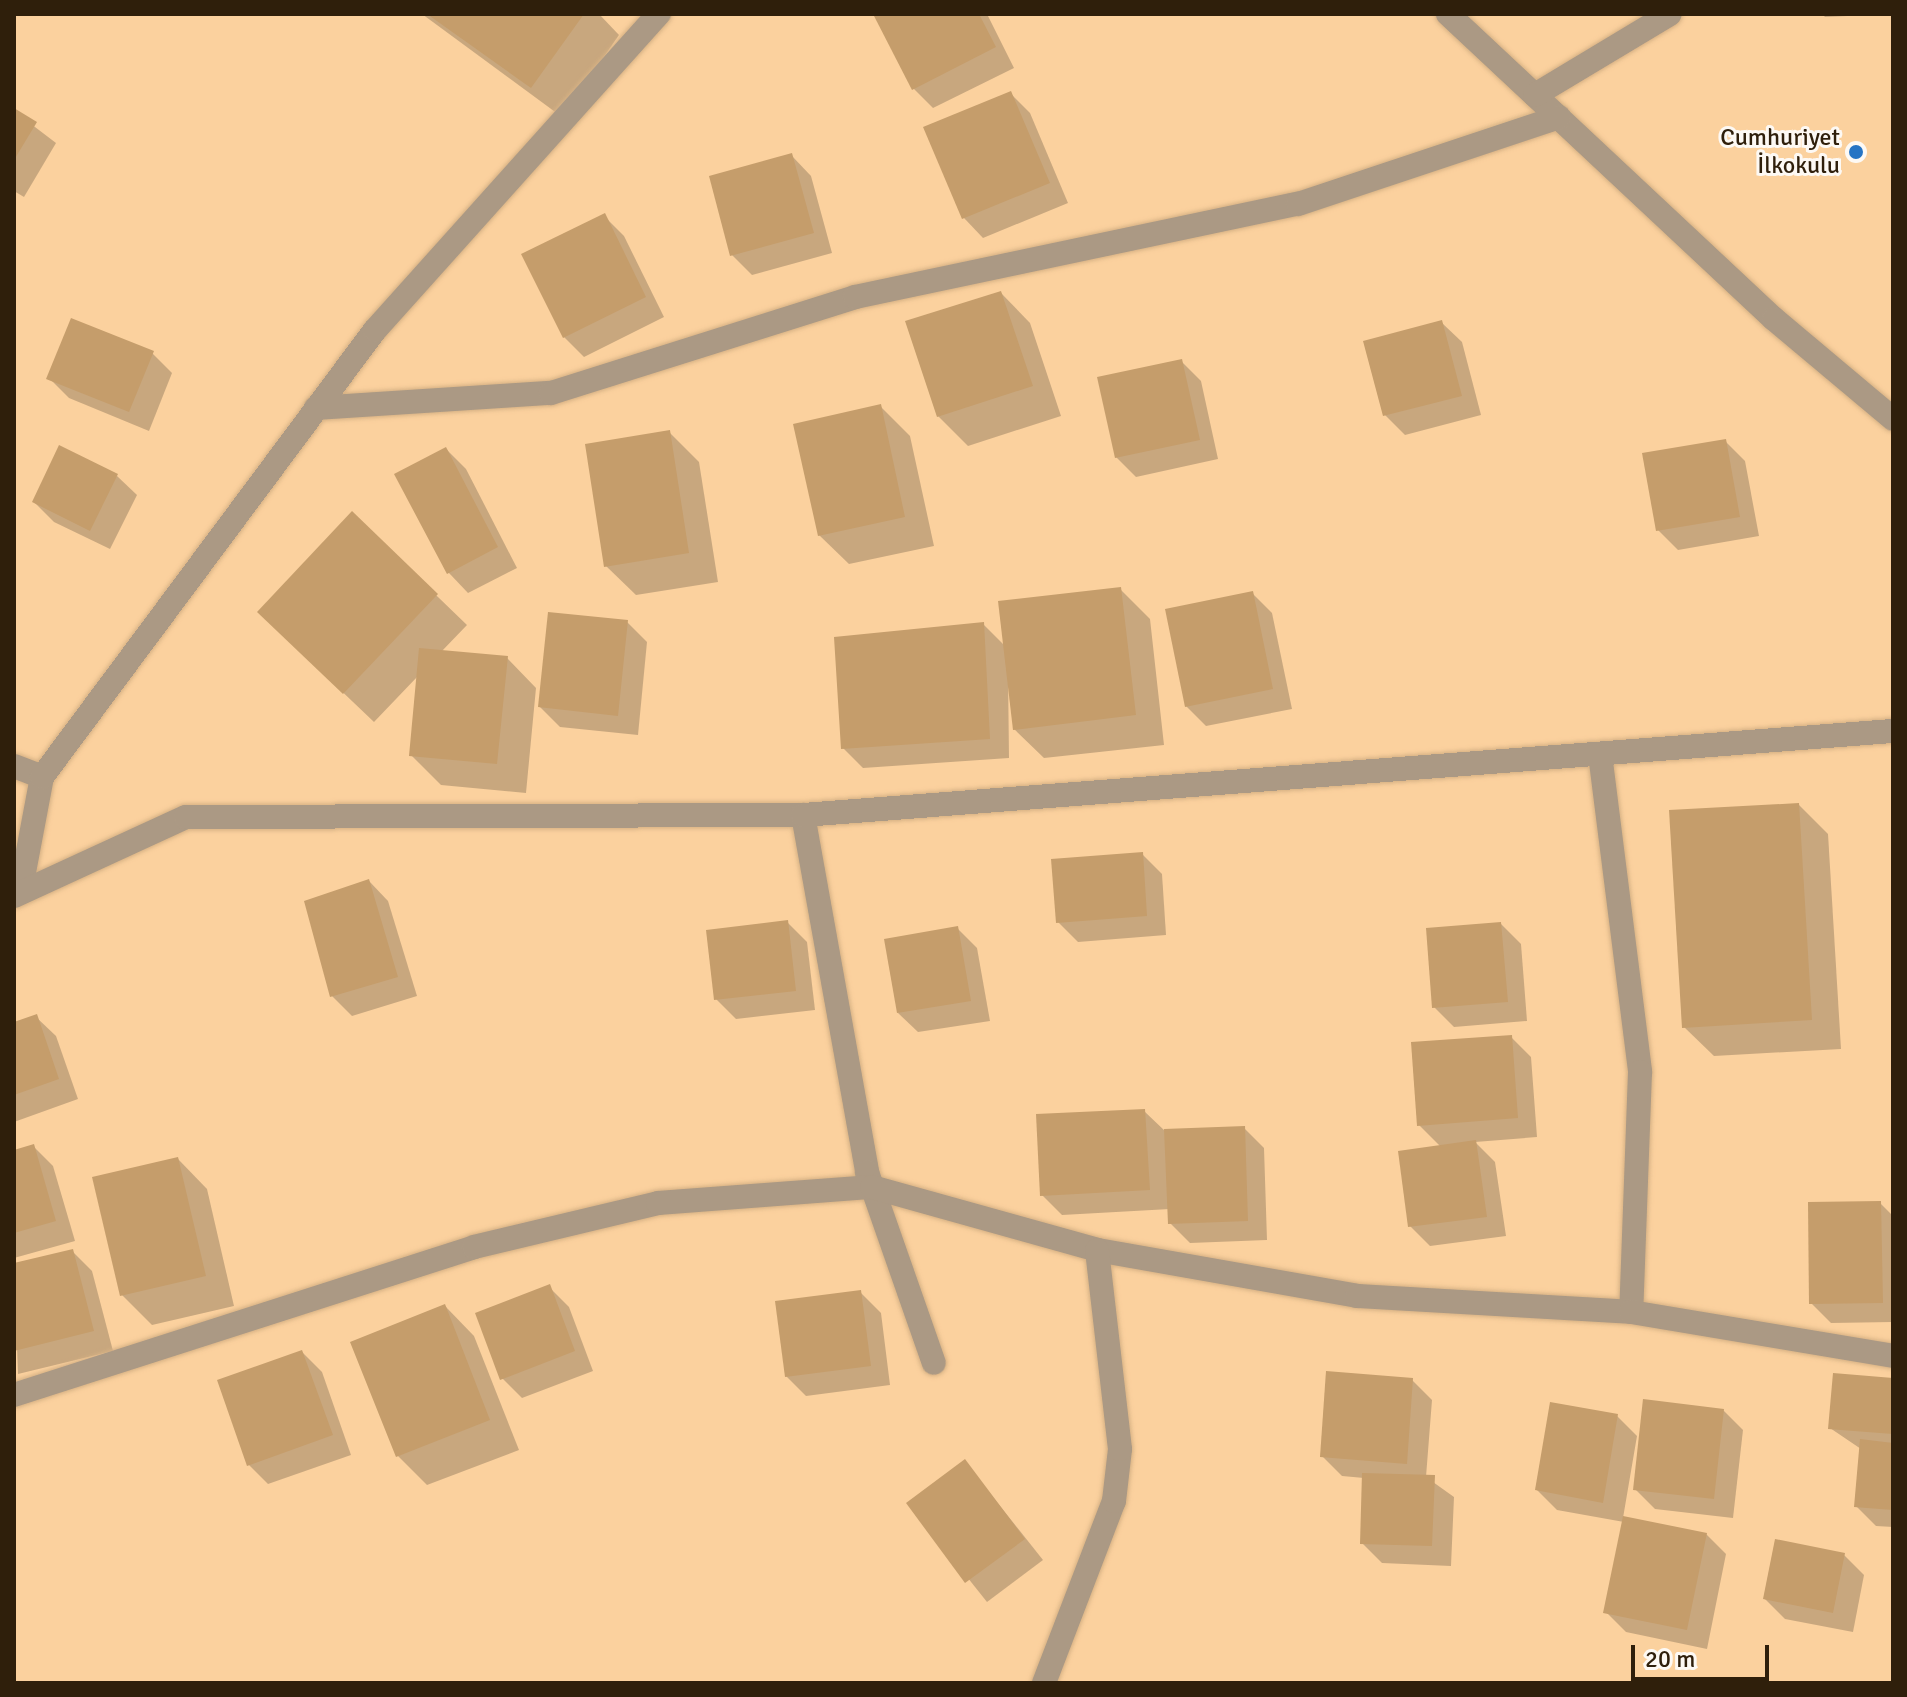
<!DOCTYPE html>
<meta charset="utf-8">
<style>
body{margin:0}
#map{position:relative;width:1907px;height:1697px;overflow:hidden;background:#fbd19e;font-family:Signika,sans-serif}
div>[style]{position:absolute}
.shadow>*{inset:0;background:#0003}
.building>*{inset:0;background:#c59d6b}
.roads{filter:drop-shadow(0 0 2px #d6b184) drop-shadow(0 0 2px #d6b184)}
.minor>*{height:24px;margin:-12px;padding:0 12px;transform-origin:12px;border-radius:12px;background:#ab9984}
.dots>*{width:22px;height:22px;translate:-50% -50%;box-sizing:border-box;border:4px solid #fdf9f4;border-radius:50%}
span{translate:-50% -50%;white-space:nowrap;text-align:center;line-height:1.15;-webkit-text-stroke:6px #fdf9f4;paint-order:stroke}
.poi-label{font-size:24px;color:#2f1f0b}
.right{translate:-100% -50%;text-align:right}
.frame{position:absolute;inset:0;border:16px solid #2f1f0b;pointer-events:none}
.scale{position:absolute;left:1631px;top:1645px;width:138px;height:36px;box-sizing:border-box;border:4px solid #2f1f0b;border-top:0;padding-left:10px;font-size:24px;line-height:28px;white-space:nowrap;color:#2f1f0b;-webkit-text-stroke:6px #fdf9f4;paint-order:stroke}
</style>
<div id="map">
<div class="shadow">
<div style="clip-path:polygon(422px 14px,599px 14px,619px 35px,562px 117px)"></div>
<div style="clip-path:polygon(876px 14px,987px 14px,1014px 68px,933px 108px,914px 89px)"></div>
<div style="clip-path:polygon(1822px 14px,1893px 14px,1825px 17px)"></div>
<div style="clip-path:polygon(1010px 93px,1030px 113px,1068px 203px,983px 238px,964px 218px)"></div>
<div style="clip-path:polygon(14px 111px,56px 143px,24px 197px,14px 191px)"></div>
<div style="clip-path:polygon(792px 156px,811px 176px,832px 253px,752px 275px,732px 255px)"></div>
<div style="clip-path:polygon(604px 216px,624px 236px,664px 317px,584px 357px,564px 337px)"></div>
<div style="clip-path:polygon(1001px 293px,1030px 323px,1061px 416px,968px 446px,938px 416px)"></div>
<div style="clip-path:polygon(1442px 323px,1462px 342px,1481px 415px,1405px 435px,1385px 415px)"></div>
<div style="clip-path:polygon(152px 353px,172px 373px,149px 431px,69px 398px,49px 378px)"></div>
<div style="clip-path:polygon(1181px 361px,1201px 381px,1218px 459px,1136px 477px,1116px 457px)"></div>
<div style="clip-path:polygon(881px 407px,910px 436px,934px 546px,849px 564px,819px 535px)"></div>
<div style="clip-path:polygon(669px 432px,699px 462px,718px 582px,636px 595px,606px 566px)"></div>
<div style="clip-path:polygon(1725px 441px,1745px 461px,1759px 536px,1678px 550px,1658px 530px)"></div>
<div style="clip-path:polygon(446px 449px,466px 469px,517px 568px,468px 593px,449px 573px)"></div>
<div style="clip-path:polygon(117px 476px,137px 495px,110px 549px,54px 522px,34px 502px)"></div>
<div style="clip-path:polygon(352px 514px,467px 625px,441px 652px,507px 658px,536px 688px,526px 793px,441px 785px,411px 755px,418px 676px,374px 722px,289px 641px)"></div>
<div style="clip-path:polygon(1120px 589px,1150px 619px,1164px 745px,1044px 758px,1014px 729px,1008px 673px,1009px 758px,863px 768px,843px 748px,983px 624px,1005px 646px)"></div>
<div style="clip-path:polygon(1252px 593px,1272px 613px,1292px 709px,1206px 726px,1186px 706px)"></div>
<div style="clip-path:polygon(627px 622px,647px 642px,638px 735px,560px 727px,540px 707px)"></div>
<div style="clip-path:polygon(1799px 805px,1828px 834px,1841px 1049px,1714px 1056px,1684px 1027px)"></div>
<div style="clip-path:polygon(1142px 854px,1162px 874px,1166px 935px,1078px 942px,1058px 922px)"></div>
<div style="clip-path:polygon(369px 881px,388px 901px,417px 996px,352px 1016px,332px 996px)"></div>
<div style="clip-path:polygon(787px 922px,807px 942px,815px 1010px,736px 1019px,716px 999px)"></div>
<div style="clip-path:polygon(1501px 924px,1521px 944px,1527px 1021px,1454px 1027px,1434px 1007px)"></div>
<div style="clip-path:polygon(957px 928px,977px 948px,990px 1021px,918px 1032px,898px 1013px)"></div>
<div style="clip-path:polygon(36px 1017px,56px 1036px,78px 1099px,14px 1122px,14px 1024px)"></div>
<div style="clip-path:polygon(1511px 1037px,1531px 1057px,1537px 1137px,1475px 1142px,1495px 1162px,1506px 1236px,1430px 1246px,1410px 1226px,1441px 1147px,1419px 1125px)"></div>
<div style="clip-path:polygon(1144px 1111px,1165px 1131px,1244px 1128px,1264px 1148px,1267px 1240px,1190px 1243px,1170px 1223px,1170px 1209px,1062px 1215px,1042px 1195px)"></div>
<div style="clip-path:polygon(33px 1146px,53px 1166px,75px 1241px,14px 1258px,14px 1152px)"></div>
<div style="clip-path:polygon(178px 1159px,207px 1189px,234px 1306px,152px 1325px,122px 1295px)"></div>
<div style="clip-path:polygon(1880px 1203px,1893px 1216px,1893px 1322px,1831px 1323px,1811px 1303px)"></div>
<div style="clip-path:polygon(72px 1251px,92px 1271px,113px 1351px,18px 1374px,14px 1265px)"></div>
<div style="clip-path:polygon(549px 1287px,569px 1307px,593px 1371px,522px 1398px,502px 1378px)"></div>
<div style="clip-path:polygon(861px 1293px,881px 1313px,890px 1385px,806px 1396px,786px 1376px)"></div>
<div style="clip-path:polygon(445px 1306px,474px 1336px,519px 1450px,427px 1485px,398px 1456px)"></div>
<div style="clip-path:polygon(302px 1352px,322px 1372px,351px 1455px,268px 1484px,248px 1464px)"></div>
<div style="clip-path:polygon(1412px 1380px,1432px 1400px,1426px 1477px,1454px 1497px,1451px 1566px,1382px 1563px,1362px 1543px,1364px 1478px,1342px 1476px,1322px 1456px)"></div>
<div style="clip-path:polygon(1893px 1380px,1893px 1527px,1876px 1526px,1856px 1506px,1861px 1449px,1830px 1428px)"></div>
<div style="clip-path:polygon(1723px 1410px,1743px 1430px,1733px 1518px,1655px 1509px,1635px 1489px)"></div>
<div style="clip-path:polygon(1617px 1416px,1637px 1436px,1623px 1518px,1706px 1534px,1726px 1554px,1707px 1649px,1626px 1632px,1606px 1612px,1624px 1522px,1557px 1510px,1537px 1490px)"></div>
<div style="clip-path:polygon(965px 1462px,1043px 1560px,987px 1602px,909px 1504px)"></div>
<div style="clip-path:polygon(1844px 1555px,1864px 1575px,1853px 1632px,1785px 1619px,1765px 1599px)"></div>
</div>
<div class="building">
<div style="clip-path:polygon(427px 14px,584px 14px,531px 88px)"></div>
<div style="clip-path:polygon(873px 14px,979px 14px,996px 47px,912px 90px)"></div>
<div style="clip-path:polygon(1011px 91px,1050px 183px,962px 219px,923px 127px)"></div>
<div style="clip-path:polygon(14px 108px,37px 122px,14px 160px)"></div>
<div style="clip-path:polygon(792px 153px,814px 233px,730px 256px,709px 176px)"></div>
<div style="clip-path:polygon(605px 213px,646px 297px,563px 338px,521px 254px)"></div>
<div style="clip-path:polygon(1001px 291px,1033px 386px,937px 417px,905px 321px)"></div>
<div style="clip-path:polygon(71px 318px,154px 351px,129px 412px,46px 379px)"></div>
<div style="clip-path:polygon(1442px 320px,1462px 396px,1383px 416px,1363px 341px)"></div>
<div style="clip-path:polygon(1182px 359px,1200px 440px,1115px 458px,1097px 377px)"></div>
<div style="clip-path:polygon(881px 404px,905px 517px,818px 536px,793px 424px)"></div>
<div style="clip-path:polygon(670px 430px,689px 553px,604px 567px,585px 444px)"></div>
<div style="clip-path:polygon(1726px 439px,1740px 517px,1656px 531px,1642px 453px)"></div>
<div style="clip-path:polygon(59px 445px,118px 474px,90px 531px,32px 502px)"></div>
<div style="clip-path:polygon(446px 447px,498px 547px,447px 574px,394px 474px)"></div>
<div style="clip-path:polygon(352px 511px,438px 594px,343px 694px,257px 612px)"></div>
<div style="clip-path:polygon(1121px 587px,1136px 715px,1013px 730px,998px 601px)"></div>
<div style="clip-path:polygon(1253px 591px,1273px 689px,1185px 707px,1165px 609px)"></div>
<div style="clip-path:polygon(548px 612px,628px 620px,618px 716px,538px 707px)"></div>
<div style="clip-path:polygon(984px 622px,990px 739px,841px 749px,834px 637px)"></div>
<div style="clip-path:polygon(419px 648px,508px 656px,497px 764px,409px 756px)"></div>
<div style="clip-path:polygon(1799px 803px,1812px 1020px,1682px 1028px,1669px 810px)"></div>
<div style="clip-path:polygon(1143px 852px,1147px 916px,1056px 923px,1051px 859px)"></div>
<div style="clip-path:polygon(369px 879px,398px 977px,330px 997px,304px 901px)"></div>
<div style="clip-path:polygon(788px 920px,796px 991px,714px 1000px,706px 930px)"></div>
<div style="clip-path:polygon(1501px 922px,1508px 1002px,1432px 1008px,1426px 928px)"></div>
<div style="clip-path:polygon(958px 926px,971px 1001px,897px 1013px,884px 939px)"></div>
<div style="clip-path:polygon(37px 1014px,59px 1079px,14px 1095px,14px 1022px)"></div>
<div style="clip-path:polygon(1512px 1035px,1518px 1118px,1417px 1126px,1411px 1042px)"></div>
<div style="clip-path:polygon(1145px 1109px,1150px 1190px,1040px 1196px,1036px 1114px)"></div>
<div style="clip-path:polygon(1245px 1126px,1248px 1221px,1168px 1224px,1164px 1129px)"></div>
<div style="clip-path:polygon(1476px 1140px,1487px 1217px,1408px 1227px,1398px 1151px)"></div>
<div style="clip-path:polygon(34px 1144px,56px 1221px,14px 1233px,14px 1150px)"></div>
<div style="clip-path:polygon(178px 1157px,206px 1276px,120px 1296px,92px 1177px)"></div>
<div style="clip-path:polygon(1881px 1201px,1883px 1303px,1809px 1304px,1808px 1202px)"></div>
<div style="clip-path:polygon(73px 1249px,94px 1331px,14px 1351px,14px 1263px)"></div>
<div style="clip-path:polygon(550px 1284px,575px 1351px,500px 1380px,475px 1313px)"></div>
<div style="clip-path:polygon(861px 1290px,871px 1366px,785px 1377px,775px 1301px)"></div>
<div style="clip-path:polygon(445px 1304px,490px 1420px,396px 1457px,350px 1342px)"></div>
<div style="clip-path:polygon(302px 1350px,333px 1435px,247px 1466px,217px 1380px)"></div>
<div style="clip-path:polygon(1326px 1371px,1413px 1378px,1407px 1464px,1320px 1457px)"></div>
<div style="clip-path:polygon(1833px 1373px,1893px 1378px,1893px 1434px,1828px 1429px)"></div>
<div style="clip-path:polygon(1643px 1399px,1724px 1409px,1714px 1499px,1633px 1490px)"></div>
<div style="clip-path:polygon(1550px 1402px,1618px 1414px,1603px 1503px,1535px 1490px)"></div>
<div style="clip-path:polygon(1860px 1439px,1893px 1443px,1893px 1510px,1854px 1507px)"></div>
<div style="clip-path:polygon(965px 1459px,1025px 1539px,965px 1583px,906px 1503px)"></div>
<div style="clip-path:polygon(1362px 1473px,1435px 1475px,1432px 1546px,1360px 1544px)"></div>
<div style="clip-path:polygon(1623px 1516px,1707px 1533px,1687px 1630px,1603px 1613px)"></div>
<div style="clip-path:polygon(1775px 1539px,1845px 1553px,1833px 1613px,1763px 1599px)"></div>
</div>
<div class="roads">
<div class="minor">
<div style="left:1448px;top:14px;width:446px;rotate:43.1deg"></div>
<div style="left:1774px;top:319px;width:155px;rotate:40deg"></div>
<div style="left:1535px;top:95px;width:157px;rotate:-31deg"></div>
<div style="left:316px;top:408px;width:235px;rotate:-3.7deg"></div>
<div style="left:551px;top:393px;width:319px;rotate:-17.5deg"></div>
<div style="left:855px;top:297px;width:453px;rotate:-11.9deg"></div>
<div style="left:1298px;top:204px;width:275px;rotate:-18.4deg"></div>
<div style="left:1600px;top:754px;width:321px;rotate:82.8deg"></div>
<div style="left:1640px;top:1072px;width:240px;rotate:92.1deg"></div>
<div style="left:14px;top:766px;width:30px;rotate:21deg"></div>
<div style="left:803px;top:815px;width:363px;rotate:79.8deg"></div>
<div style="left:867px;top:1172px;width:202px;rotate:70.7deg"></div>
<div style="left:21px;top:888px;width:113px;rotate:-79.3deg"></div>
<div style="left:42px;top:777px;width:557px;rotate:-53.32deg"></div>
<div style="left:375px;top:330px;width:425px;rotate:-48.1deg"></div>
<div style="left:14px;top:896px;width:189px;rotate:-24.7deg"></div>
<div style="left:186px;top:817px;width:617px;rotate:-0.19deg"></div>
<div style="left:803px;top:815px;width:1093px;rotate:-4.41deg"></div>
<div style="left:14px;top:1395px;width:483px;rotate:-17.8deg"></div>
<div style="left:474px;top:1247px;width:189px;rotate:-13.4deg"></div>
<div style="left:658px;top:1203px;width:215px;rotate:-4.3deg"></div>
<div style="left:872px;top:1187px;width:234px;rotate:15.6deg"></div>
<div style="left:1097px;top:1250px;width:264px;rotate:10deg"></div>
<div style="left:1357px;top:1296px;width:274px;rotate:3.3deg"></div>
<div style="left:1631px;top:1312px;width:266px;rotate:9.5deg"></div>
<div style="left:1044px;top:1683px;width:195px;rotate:-69deg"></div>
<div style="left:1114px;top:1501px;width:52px;rotate:-83.4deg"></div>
<div style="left:1120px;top:1449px;width:200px;rotate:-96.6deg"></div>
</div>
</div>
<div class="dots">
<div style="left:1856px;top:152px;background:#2674c4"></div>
</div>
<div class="poi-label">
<span class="right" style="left:1840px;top:152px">Cumhuriyet<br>İlkokulu</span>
</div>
<div class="frame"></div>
<div class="scale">20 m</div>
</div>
